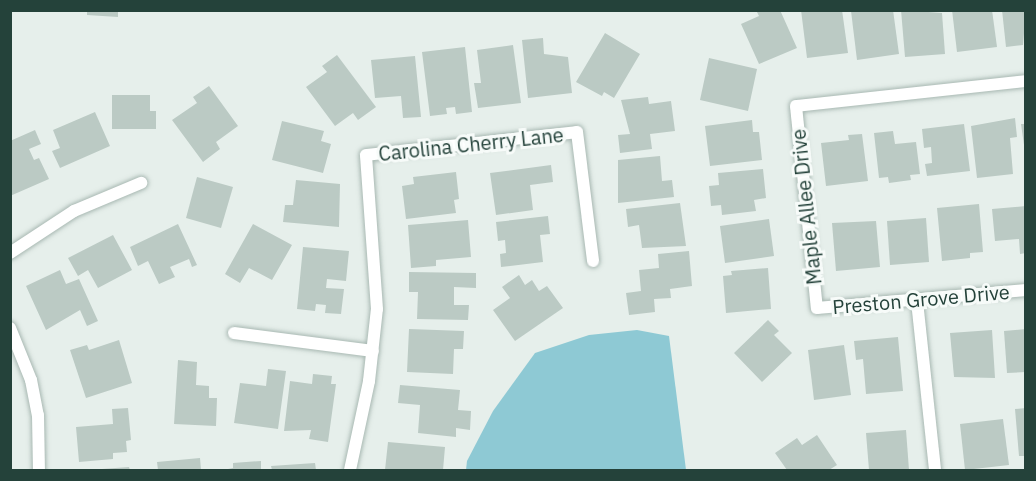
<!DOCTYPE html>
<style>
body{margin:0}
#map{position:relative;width:1036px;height:481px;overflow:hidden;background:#e6efeb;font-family:"IBM Plex Sans",sans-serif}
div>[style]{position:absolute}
.water>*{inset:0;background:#8ec9d4}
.building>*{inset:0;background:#bbcac4}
.roads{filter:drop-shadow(0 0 2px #a8b8b2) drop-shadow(0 0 2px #a8b8b2)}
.minor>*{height:12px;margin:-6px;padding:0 6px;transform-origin:6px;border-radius:6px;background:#fff}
span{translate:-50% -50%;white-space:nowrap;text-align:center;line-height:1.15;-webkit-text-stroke:6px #f7fbf9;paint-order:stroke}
.street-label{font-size:20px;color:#24423a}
.frame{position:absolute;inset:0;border:12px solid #24423a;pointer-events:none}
</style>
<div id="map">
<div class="water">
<div style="clip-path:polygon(637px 330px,669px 336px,686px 470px,466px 470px,467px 461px,493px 411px,535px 353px,589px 335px)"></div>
</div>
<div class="building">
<div style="clip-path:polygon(87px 10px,118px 10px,118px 17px,87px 15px)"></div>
<div style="clip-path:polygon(756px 10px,780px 10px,797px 48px,759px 64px,741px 24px,759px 16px)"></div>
<div style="clip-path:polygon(801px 10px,842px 10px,848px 53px,807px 58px)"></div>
<div style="clip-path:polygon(893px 10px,899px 54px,857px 60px,851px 11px)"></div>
<div style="clip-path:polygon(901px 10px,942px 13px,945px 54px,905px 57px)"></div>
<div style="clip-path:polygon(952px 10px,992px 10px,997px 47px,957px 52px)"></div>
<div style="clip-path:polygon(1002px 10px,1026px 10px,1023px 45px,1006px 47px)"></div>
<div style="clip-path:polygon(605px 33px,640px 54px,614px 98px,604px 92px,602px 96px,576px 82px)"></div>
<div style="clip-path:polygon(543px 38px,544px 54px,568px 57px,572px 93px,528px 98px,522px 40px)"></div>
<div style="clip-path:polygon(513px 45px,521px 103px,478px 108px,474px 83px,481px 83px,477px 50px)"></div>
<div style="clip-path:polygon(465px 47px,472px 112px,456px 114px,455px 107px,446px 108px,447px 114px,430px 116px,422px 52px)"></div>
<div style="clip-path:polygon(337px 55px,376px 107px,358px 120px,353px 113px,335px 126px,306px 87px,327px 72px,322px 66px)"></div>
<div style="clip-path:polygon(415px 56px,421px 117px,403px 118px,401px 96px,375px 98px,371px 60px)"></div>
<div style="clip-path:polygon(709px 58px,757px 69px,748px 111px,700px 100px)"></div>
<div style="clip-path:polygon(209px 86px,238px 126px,216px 142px,220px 149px,203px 162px,172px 120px,197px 103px,193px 97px)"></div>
<div style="clip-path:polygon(112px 95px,150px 95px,150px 111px,156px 111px,156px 129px,112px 129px)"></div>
<div style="clip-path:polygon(648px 97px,649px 104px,671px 101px,675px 131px,650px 134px,652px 149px,620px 153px,618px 135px,630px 134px,621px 100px)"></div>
<div style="clip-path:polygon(95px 112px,110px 146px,60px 168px,52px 151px,60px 148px,53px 130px)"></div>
<div style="clip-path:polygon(1015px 118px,1017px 137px,1010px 138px,1013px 174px,977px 178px,971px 126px)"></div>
<div style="clip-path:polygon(752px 120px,753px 132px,759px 132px,762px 160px,710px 166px,705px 126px)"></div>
<div style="clip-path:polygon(282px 121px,324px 131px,321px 141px,331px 144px,323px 173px,272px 160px)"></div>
<div style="clip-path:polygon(964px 124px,970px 171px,927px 176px,925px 164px,932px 163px,931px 147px,924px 148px,922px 129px)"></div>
<div style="clip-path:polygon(1021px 124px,1026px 124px,1026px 145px,1024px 145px)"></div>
<div style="clip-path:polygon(35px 130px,41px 144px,29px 149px,34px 160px,39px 158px,49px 179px,10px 196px,10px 141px)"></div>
<div style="clip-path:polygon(893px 131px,895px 144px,916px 142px,920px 174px,910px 175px,911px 180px,889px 183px,888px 177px,879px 178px,874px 133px)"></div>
<div style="clip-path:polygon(862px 134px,868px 181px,826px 186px,821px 143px,849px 140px,848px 135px)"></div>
<div style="clip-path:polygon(660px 156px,662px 181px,672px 180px,674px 197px,618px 203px,618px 160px)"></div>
<div style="clip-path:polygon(551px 165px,553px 182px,530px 185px,533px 210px,496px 215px,490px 173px)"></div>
<div style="clip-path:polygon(763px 169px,766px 198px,754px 200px,756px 211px,722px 215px,721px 205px,711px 206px,709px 186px,719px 185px,718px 173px)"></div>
<div style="clip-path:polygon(456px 172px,459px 199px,454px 200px,456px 213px,406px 219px,402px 186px,414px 184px,413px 177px)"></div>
<div style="clip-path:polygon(197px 177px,233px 187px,221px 228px,186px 218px)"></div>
<div style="clip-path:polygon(296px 180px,340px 184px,339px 227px,283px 222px,285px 205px,293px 205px)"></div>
<div style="clip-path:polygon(680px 203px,686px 246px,642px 248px,639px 225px,628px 227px,626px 209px)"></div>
<div style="clip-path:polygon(979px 204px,983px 252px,970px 253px,970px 258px,942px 261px,937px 208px)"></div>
<div style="clip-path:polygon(1026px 206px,1026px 253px,1020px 254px,1019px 239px,995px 241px,992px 209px)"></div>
<div style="clip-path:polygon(548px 216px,550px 234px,540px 235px,543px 262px,501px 267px,500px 254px,506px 253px,505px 240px,498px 241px,496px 222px)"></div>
<div style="clip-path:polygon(926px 218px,929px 262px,890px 265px,887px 221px)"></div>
<div style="clip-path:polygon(769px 219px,774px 256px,725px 263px,720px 226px)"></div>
<div style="clip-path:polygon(468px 220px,471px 257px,436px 260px,436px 266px,411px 268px,408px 225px)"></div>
<div style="clip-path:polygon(876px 221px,880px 267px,836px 271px,832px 223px)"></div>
<div style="clip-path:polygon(178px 224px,197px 265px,192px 267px,189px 259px,170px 267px,175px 277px,159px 284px,148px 261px,138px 266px,130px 247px)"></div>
<div style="clip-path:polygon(253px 224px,292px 245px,272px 280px,249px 268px,240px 283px,225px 274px)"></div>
<div style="clip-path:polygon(113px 235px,132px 270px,98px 288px,88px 270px,78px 276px,68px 258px)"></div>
<div style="clip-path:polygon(303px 247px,349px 251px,346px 281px,327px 279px,326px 288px,344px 289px,341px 314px,325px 313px,326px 305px,316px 304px,315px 311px,297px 309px)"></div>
<div style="clip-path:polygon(689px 251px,692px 286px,670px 289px,671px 298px,654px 299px,655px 312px,629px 315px,626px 293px,641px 291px,639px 270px,659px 268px,658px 254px)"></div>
<div style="clip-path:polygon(768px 268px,771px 309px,726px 313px,723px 276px,732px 275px,731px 271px)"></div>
<div style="clip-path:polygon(60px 270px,66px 284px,79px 279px,98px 321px,87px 326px,80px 310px,46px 330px,26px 286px)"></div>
<div style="clip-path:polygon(409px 272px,476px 273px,476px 288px,454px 287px,454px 305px,469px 305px,468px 320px,417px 319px,418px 292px,409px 292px)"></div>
<div style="clip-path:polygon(519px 275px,525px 285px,532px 280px,539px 291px,547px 286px,563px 308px,515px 341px,493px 310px,510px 298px,502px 287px)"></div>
<div style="clip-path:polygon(768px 320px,779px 331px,774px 335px,792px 353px,762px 382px,734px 353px)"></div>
<div style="clip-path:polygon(409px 329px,464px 331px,463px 349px,454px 349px,453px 374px,407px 372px)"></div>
<div style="clip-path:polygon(1026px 329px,1026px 372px,1007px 373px,1004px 331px)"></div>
<div style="clip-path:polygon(992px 330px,995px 378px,954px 377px,950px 333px)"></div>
<div style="clip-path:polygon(898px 337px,903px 391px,866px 394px,863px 359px,856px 360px,854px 341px)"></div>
<div style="clip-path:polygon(119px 340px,132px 383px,86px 398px,70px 350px,87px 345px,89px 350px)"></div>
<div style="clip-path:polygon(844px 345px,851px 395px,814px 400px,808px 350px)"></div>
<div style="clip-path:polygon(178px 360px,197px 362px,196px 385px,209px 386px,209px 398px,217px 398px,216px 426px,174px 424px)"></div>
<div style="clip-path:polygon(268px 369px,286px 371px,278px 429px,234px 423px,240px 383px,266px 386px)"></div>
<div style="clip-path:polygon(313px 374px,332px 376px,331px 384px,336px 384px,328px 442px,309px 439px,311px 430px,284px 431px,290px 381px,312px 384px)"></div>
<div style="clip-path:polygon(400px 385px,460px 390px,458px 410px,471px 411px,470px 430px,456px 428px,456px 437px,418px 433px,420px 405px,398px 403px)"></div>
<div style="clip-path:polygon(128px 408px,131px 440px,126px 441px,127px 452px,113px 453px,113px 459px,79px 462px,76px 427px,113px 424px,112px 409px)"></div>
<div style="clip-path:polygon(1026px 408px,1026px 456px,1019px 456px,1015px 409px)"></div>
<div style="clip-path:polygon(1003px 419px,1009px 465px,965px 470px,960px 424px)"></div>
<div style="clip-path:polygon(906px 430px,909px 470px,869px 470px,866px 433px)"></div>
<div style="clip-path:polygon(817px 435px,837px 465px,829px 470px,787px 470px,775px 453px,797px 438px,802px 445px)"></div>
<div style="clip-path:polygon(388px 442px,445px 447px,443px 470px,385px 470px)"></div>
<div style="clip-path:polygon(200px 458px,201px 470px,158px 470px,157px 462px)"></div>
<div style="clip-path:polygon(261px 461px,261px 470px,223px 470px,233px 468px,233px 463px)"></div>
<div style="clip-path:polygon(315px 463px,316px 470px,272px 470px,271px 466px)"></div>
<div style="clip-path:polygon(129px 467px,130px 470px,102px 470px,102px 469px)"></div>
</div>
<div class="roads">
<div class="minor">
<div style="left:1026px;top:81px;width:231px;rotate:173.8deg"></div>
<div style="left:796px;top:106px;width:203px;rotate:84.1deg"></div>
<div style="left:817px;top:308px;width:210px;rotate:-4.9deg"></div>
<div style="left:10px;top:253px;width:77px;rotate:-33.3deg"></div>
<div style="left:74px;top:211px;width:73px;rotate:-22.7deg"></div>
<div style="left:917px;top:301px;width:170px;rotate:83.9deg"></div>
<div style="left:10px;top:328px;width:56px;rotate:68deg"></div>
<div style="left:31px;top:380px;width:36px;rotate:79deg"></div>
<div style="left:38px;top:415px;width:55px;rotate:89deg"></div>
<div style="left:234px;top:333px;width:140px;rotate:7.4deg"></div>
<div style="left:350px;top:470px;width:91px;rotate:-77.9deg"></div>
<div style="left:369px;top:381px;width:72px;rotate:-83.7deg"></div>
<div style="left:377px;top:309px;width:154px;rotate:-94.1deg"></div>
<div style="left:366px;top:155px;width:212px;rotate:-6.2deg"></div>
<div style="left:577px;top:132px;width:130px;rotate:82.9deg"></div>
</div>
</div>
<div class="street-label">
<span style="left:471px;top:144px;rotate:-6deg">Carolina Cherry Lane</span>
<span style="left:806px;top:207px;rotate:-96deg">Maple Allee Drive</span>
<span style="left:921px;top:299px;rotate:-5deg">Preston Grove Drive</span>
</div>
<div class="frame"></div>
</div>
